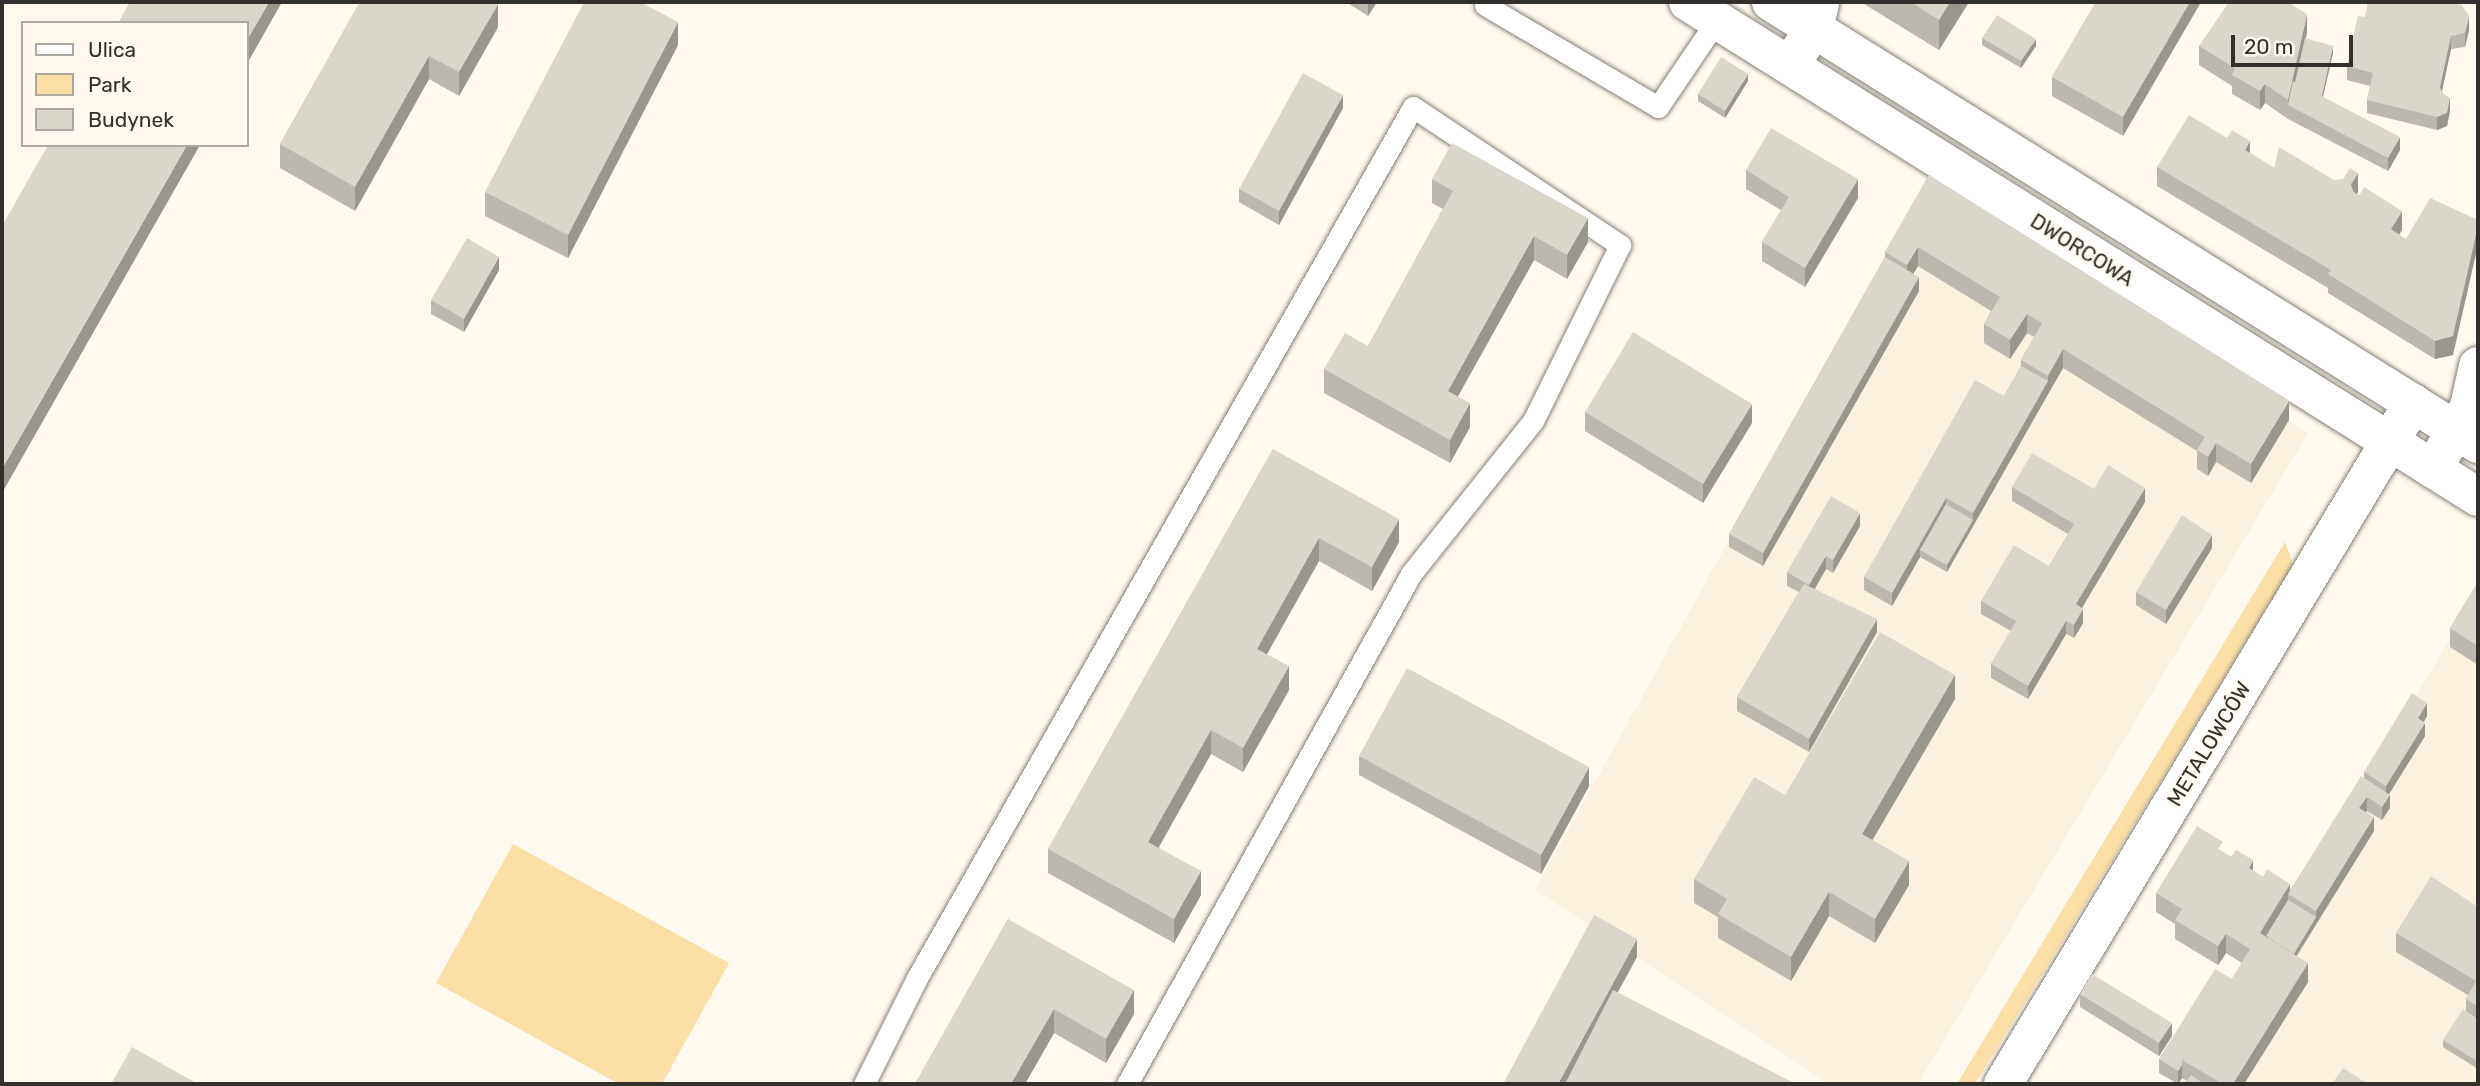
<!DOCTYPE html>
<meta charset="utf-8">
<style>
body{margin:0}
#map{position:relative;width:2480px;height:1086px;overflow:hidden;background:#fff9ef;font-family:Rubik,sans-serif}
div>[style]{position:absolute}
.built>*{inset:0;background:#faf1df}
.green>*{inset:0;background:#fcdfa6}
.roads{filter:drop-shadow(0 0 2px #847f76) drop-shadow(0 0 2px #847f76)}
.service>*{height:21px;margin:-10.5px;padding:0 10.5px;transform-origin:10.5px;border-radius:10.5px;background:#fff}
.minor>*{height:38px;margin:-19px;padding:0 19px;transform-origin:19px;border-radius:19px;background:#fff}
.tertiary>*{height:38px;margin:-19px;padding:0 19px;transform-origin:19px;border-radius:19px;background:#fff}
.secondary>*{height:38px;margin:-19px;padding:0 19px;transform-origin:19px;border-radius:19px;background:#fff}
.wall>*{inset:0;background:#bcb8af}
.shaded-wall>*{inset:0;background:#99968e}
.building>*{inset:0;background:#dbd6cb}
span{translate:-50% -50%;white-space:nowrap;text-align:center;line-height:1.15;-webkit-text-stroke:5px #fff9ef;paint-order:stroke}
.street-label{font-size:21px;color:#32302c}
.frame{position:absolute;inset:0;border:4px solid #32302c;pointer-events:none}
.legend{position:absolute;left:21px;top:21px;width:228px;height:126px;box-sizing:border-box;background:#fff9ef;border:2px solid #ada9a1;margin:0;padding:9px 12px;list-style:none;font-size:21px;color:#32302c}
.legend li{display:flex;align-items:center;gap:14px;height:35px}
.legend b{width:35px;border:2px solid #ada9a1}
.scale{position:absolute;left:2231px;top:35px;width:122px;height:32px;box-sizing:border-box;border:4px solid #32302c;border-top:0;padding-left:9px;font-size:21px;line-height:24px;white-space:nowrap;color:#32302c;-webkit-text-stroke:5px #fff9ef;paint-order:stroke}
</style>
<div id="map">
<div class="built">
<div style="clip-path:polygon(1921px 194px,2308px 433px,1918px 1084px,1829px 1084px,1535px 890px)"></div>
<div style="clip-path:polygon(2478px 590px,2478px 1084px,2178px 1084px,2405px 715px)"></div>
</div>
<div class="green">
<div style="clip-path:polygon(2285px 542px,2293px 564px,1975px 1084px,1957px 1084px)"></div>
<div style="clip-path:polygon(513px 844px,729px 963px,662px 1084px,619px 1084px,436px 983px)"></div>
</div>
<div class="roads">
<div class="service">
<div style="left:1485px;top:5px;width:201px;rotate:30.5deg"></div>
<div style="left:1658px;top:107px;width:105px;rotate:-55.9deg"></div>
<div style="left:864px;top:1084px;width:119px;rotate:-63.4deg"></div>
<div style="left:917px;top:978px;width:1002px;rotate:-60.34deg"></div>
<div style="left:1413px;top:107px;width:249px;rotate:33.7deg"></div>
<div style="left:1620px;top:245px;width:196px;rotate:116.3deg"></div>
<div style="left:1533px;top:421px;width:196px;rotate:128.6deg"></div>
<div style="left:1411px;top:574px;width:584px;rotate:119.11deg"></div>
</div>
<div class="minor">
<div style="left:1790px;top:65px;width:43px;rotate:-56.3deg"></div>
<div style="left:1814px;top:29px;width:28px;rotate:-77deg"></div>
</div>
<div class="tertiary">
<div style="left:2433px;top:469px;width:72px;rotate:-59.9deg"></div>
<div style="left:2469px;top:407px;width:42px;rotate:-77.6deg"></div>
<div style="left:2003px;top:1084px;width:795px;rotate:-58.95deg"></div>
</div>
<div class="secondary">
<div style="left:1688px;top:2px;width:932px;rotate:32.07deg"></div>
<div style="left:1771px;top:2px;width:834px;rotate:32.01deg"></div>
</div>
</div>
<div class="wall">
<div style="clip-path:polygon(360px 2px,498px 27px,459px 96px,429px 79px,355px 211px,280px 168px,280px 144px)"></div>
<div style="clip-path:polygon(1346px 2px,1377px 2px,1368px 16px)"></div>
<div style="clip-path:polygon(1864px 2px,1969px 2px,1939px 50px,1864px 4px)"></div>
<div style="clip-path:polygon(2096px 2px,2201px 2px,2123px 136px,2052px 96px,2052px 77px)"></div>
<div style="clip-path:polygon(2469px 30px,2465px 47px,2451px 49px,2442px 91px,2450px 111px,2447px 126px,2437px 130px,2367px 113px,2367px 100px,2370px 86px,2347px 80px,2347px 66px)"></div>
<div style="clip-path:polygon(2307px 32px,2306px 39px,2333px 53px,2323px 97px,2400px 150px,2388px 171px,2288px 119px,2265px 103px,2260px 110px,2232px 94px,2232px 86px,2199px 65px,2199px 46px)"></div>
<div style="clip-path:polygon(1982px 38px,2036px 46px,2021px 68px,1982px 45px)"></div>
<div style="clip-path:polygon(678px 45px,568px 258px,485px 216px,485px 192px)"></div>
<div style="clip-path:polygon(1748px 81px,1725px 118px,1698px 101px,1698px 94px)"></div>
<div style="clip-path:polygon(1343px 108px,1279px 225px,1239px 202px,1239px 189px)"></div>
<div style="clip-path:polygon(2250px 153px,2274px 168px,2334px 180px,2358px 192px,2357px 194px,2402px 230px,2399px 234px,2453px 355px,2435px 359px,2328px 293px,2328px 288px,2157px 186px,2157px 167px)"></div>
<div style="clip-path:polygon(1746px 170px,1858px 198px,1805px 287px,1762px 261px,1762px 242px,1781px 210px,1746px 189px)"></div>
<div style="clip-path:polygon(1929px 175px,2289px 420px,2251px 483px,2216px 462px,2208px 476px,2197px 469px,2197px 451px,2063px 368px,1947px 572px,1920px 557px,1892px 606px,1864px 590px,1864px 577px,2004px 396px,2021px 366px,2021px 360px,2034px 337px,2027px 333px,2010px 359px,1984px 343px,1984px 324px,1991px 311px,1918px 266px,1913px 274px,1919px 291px,1763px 566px,1729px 547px,1729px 534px,1885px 257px,1885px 252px)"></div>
<div style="clip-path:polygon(1432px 179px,1588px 242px,1567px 279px,1534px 260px,1458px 396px,1470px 427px,1450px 463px,1324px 393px,1324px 369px,1368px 346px,1443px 209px,1432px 203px)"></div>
<div style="clip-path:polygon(499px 270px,464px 332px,431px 314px,431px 300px)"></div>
<div style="clip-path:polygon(1585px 412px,1752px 423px,1703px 503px,1585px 431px)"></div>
<div style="clip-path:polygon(1273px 449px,1399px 542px,1372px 591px,1319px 561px,1267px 654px,1289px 690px,1243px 772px,1211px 754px,1159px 847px,1201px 895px,1174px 943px,1048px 873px,1048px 849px)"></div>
<div style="clip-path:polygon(2012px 487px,2094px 489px,2145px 502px,2081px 608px,2083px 623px,2074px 638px,2066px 634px,2028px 699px,1991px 678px,1991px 664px,2011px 631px,1981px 614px,1981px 601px,2049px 566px,2068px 534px,2012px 501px)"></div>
<div style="clip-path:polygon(1860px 526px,1833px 573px,1826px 569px,1815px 589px,1877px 632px,1809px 752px,1737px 711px,1737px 697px,1799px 592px,1787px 586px,1787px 572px)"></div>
<div style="clip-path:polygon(2212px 548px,2166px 624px,2136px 605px,2136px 592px)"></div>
<div style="clip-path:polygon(2478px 582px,2478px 665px,2450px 647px,2450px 628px)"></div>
<div style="clip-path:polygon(1955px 699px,1872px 840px,1909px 885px,1875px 943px,1829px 916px,1791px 981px,1718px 938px,1718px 917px,1694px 903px,1694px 879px,1785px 795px)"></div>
<div style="clip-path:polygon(2427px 716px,2424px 722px,2425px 736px,2389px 794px,2390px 808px,2382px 820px,2367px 811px,2366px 812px,2374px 831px,2297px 956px,2308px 982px,2244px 1084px,2184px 1084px,2187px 1081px,2182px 1078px,2178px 1084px,2159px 1073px,2159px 1059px,2232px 979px,2242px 963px,2226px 953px,2218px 965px,2175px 939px,2175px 924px,2156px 912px,2156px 893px,2223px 852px,2263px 877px,2290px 890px,2364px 778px,2364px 772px)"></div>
<div style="clip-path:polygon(1359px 756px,1589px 786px,1541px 874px,1359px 775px)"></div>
<div style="clip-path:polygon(2478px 907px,2478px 1069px,2443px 1047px,2443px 1040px,2466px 1011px,2466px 999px,2468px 995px,2396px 952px,2396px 933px)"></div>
<div style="clip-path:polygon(1008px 919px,1134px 1014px,1106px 1063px,1054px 1033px,1025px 1084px,915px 1084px)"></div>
<div style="clip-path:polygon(2080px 994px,2172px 1036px,2159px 1056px,2080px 1007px)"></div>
</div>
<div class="shaded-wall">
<div style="clip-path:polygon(269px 2px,282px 2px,247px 64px,247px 40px)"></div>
<div style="clip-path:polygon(1368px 2px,1377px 2px,1368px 16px)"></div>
<div style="clip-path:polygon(1950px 2px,1969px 2px,1939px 50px,1939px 20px)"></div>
<div style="clip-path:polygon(2190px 2px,2201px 2px,2123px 136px,2123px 117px)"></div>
<div style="clip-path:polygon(498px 4px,498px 27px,459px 96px,459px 72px)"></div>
<div style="clip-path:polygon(2307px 14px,2307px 32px,2295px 88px,2288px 105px,2288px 119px,2288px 100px)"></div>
<div style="clip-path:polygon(2469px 16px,2469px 30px,2465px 47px,2465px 33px)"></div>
<div style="clip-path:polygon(678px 22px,678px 45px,568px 258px,568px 235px)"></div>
<div style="clip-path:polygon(2451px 36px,2451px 49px,2440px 100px,2440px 87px)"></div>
<div style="clip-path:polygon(2036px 39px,2036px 46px,2021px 68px,2021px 61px)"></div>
<div style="clip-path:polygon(2333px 46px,2333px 53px,2320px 109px,2320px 102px)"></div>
<div style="clip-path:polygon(429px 56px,429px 79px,355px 211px,355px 187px)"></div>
<div style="clip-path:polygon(1748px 74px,1748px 81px,1725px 118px,1725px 111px)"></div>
<div style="clip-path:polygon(2265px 84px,2265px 103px,2260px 110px,2260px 91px)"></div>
<div style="clip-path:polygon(1343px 95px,1343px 108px,1279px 225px,1279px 211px)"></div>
<div style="clip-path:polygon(2450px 98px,2450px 111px,2447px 126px,2437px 130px,2437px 117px)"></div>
<div style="clip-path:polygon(2400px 137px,2400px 150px,2388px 171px,2388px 158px)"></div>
<div style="clip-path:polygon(2250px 141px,2250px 160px,2245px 150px)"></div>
<div style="clip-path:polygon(187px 145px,200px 145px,2px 493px,2px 469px)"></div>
<div style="clip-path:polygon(2358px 173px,2358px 192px,2351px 203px,2351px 184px)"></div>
<div style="clip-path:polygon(1858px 179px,1858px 198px,1805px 287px,1805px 268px)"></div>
<div style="clip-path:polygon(2402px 211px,2402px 230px,2391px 248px,2391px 229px)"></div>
<div style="clip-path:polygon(1588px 218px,1588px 242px,1567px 279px,1567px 255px)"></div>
<div style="clip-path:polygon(2478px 226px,2478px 245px,2453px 355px,2435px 359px,2435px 341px)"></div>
<div style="clip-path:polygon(1534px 236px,1534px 260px,1448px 414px,1448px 391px)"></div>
<div style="clip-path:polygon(1918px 247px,1918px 266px,1907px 284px,1907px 265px)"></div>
<div style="clip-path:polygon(499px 257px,499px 270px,464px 332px,464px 319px)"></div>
<div style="clip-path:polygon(1919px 277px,1919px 291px,1763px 566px,1763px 553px)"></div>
<div style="clip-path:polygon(2027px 314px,2027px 333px,2010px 359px,2010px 340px)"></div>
<div style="clip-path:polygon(2063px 349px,2063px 368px,2048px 394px,2048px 376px)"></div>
<div style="clip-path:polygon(2048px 381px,2048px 394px,1947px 572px,1947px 565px,1973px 520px,1973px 513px)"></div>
<div style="clip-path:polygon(2289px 401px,2289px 420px,2251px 483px,2251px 464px)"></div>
<div style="clip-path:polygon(1470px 403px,1470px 427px,1450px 463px,1450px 440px)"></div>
<div style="clip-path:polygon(1752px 404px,1752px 423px,1703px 503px,1703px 484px)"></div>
<div style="clip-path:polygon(2216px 443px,2216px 462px,2208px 476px,2208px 457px)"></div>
<div style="clip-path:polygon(2145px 488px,2145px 502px,2076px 618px,2076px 604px)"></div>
<div style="clip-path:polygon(1946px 498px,1946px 511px,1920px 550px,1920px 557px,1892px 606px,1892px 593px)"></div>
<div style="clip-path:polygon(1860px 513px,1860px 526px,1833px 573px,1833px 560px)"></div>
<div style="clip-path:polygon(1399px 519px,1399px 542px,1372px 591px,1372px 567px)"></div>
<div style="clip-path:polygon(2212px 535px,2212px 548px,2166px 624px,2166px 610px)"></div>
<div style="clip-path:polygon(1319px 538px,1319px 561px,1257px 672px,1257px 649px)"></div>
<div style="clip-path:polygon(1826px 556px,1826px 569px,1809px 598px,1809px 585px)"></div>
<div style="clip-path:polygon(2083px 609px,2083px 623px,2074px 638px,2074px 625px)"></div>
<div style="clip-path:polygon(1877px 619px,1877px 632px,1809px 752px,1809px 739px)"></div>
<div style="clip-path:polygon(2066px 621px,2066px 634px,2028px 699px,2028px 686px)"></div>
<div style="clip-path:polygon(1289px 666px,1289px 690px,1243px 772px,1243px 748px)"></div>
<div style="clip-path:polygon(1955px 675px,1955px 699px,1862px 858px,1862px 834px)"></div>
<div style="clip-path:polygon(2427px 703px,2427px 716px,2418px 731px,2418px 718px)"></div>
<div style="clip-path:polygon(2425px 723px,2425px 736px,2386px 799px,2386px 786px)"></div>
<div style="clip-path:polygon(1211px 730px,1211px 754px,1148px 866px,1148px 842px)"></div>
<div style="clip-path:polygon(1589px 767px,1589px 786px,1541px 874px,1541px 855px)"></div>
<div style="clip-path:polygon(2390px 795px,2390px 808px,2382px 820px,2382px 807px)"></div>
<div style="clip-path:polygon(2367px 797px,2367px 811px,2359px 822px,2359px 808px)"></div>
<div style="clip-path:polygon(2374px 817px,2374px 831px,2288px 969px,2288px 962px,2316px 917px,2316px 911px)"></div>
<div style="clip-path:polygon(2253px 860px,2253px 879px,2249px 868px)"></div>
<div style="clip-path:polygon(1909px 861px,1909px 885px,1875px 943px,1875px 919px)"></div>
<div style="clip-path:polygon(1201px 871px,1201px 895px,1174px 943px,1174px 919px)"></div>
<div style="clip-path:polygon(2290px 884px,2290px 895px,2288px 894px,2288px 906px,2263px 947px,2260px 933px)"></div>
<div style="clip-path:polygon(1829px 892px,1829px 916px,1791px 981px,1791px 957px)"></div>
<div style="clip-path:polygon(2226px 934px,2226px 953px,2218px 965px,2218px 946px)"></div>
<div style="clip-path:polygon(1637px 939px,1637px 957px,1568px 1084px,1558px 1084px)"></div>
<div style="clip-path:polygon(2308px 963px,2308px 982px,2244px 1084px,2233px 1084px)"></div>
<div style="clip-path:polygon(1134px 990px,1134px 1014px,1106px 1063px,1106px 1039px)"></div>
<div style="clip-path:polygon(1054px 1009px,1054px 1033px,1025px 1084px,1011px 1084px)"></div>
<div style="clip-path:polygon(2172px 1023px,2172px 1036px,2159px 1056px,2159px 1043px)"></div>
<div style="clip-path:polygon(2182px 1065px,2182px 1078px,2178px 1084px,2178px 1071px)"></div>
</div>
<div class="building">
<div style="clip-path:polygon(130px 2px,269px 2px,247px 40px,247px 23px,118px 23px)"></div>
<div style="clip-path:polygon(360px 2px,495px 2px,498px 4px,459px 72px,429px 56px,355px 187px,280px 144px)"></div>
<div style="clip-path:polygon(584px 2px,640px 2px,678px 22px,568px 235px,485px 192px)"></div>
<div style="clip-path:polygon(1911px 2px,1950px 2px,1939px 20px)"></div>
<div style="clip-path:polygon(2096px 2px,2190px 2px,2123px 117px,2052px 77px)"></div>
<div style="clip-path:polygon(2229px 2px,2288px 2px,2307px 14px,2288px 100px,2265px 84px,2260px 91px,2232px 75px,2235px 68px,2199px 46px)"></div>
<div style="clip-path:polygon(2368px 2px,2447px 2px,2462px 5px,2469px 16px,2465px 33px,2451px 36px,2440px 87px,2443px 94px,2450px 98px,2447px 113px,2437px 117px,2367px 100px,2373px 73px,2347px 66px,2358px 16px,2365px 17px)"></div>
<div style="clip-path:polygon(1997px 15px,2036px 39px,2021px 61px,1982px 38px)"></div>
<div style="clip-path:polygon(2305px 38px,2333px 46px,2322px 96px,2295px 82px)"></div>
<div style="clip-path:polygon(1721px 57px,1748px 74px,1725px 111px,1698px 94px)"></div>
<div style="clip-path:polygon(1303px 73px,1343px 95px,1279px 211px,1239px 189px)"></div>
<div style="clip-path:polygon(2293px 81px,2400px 137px,2388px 158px,2288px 105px)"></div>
<div style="clip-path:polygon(2189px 115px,2227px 138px,2232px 130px,2250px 141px,2245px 150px,2274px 168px,2279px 147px,2334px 180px,2343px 179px,2350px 168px,2358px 173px,2351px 184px,2353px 191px,2359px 196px,2364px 187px,2402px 211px,2391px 229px,2406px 239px,2430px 198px,2478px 220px,2478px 226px,2453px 336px,2435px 341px,2328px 274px,2331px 270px,2157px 167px)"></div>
<div style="clip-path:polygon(1771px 128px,1858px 179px,1805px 268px,1762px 242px,1789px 197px,1746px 170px)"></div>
<div style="clip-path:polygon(1452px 143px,1588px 218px,1567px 255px,1534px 236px,1448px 391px,1470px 403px,1450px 440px,1324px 369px,1345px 333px,1368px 346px,1453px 191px,1432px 179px)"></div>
<div style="clip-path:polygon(48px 145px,187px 145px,2px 469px,2px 226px)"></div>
<div style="clip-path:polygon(1929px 175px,2289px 401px,2251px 464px,2216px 443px,2208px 457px,2197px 450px,2205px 437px,2063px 349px,2048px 376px,2021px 360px,2042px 323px,2027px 314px,2010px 340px,1984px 324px,2000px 297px,1918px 247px,1907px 265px,1885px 252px)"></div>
<div style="clip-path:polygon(467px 238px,499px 257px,464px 319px,431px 300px)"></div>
<div style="clip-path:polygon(1885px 257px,1919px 277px,1763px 553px,1729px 534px)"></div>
<div style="clip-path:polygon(1633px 332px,1752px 404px,1703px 484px,1585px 412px)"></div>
<div style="clip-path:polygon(2021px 366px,2048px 381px,1973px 513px,1946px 498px,1892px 593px,1864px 577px,1975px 380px,2004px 396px)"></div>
<div style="clip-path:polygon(1273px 449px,1399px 519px,1372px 567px,1319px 538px,1257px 649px,1289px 666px,1243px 748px,1211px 730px,1148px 842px,1201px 871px,1174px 919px,1048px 849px)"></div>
<div style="clip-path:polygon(2032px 453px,2094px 489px,2108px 465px,2145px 488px,2076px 604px,2083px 609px,2074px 625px,2066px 621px,2028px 686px,1991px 664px,2016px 621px,1981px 601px,2014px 545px,2049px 566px,2074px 524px,2012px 487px)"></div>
<div style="clip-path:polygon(1831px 496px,1860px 513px,1833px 560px,1826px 556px,1809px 585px,1787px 572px)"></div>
<div style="clip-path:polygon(1946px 504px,1973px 520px,1947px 565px,1920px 550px)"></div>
<div style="clip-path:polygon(2182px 515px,2212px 535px,2166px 610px,2136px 592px)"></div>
<div style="clip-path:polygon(2478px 582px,2478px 646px,2450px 628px)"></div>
<div style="clip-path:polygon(1804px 584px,1877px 619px,1809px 739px,1737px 697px)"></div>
<div style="clip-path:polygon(1880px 632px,1955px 675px,1862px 834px,1909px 861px,1875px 919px,1829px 892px,1791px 957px,1718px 914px,1727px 899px,1694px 879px,1754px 777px,1785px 795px)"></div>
<div style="clip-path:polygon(1407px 668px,1589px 767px,1541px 855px,1359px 756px)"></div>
<div style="clip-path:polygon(2412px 693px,2427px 703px,2418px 718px,2425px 723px,2386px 786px,2364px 772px)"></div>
<div style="clip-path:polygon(2361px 776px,2390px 795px,2382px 807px,2367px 797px,2359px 808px,2374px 817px,2316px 911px,2288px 894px)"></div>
<div style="clip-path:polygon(2197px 826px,2223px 842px,2218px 849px,2231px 857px,2236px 850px,2253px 860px,2249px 868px,2263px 877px,2267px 869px,2290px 884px,2260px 933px,2308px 963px,2233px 1084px,2223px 1084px,2182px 1060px,2250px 949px,2226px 934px,2218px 946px,2175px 920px,2182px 909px,2156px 893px)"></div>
<div style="clip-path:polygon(2431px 876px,2478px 907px,2478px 1007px,2466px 999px,2476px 981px,2396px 933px)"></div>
<div style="clip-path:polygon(2288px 900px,2316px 917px,2294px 954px,2266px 936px)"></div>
<div style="clip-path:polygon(1594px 915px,1637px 939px,1558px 1084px,1503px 1084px)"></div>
<div style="clip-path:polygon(1008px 919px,1134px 990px,1106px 1039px,1054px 1009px,1011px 1084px,915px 1084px)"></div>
<div style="clip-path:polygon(2215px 969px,2232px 979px,2182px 1060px,2182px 1065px,2178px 1071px,2159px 1059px)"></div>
<div style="clip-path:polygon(2092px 974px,2172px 1023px,2159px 1043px,2080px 994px)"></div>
<div style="clip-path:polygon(1613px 990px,1796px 1084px,1565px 1084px)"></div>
<div style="clip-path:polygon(2463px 1009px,2478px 1019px,2478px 1053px,2477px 1055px,2477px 1061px,2443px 1040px)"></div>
<div style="clip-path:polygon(132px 1047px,198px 1084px,111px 1084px)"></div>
<div style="clip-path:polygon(2343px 1068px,2368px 1084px,2332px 1084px)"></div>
<div style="clip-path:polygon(2191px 1075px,2204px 1084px,2184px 1084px)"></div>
</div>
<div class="street-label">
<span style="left:2082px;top:250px;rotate:32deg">DWORCOWA</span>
<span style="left:2209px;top:744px;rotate:-59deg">METALOWCÓW</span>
</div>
<div class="frame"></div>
<ul class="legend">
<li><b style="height:9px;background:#fff"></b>Ulica</li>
<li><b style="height:19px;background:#fcdfa6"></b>Park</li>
<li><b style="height:19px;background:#dbd6cb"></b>Budynek</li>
</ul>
<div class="scale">20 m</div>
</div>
